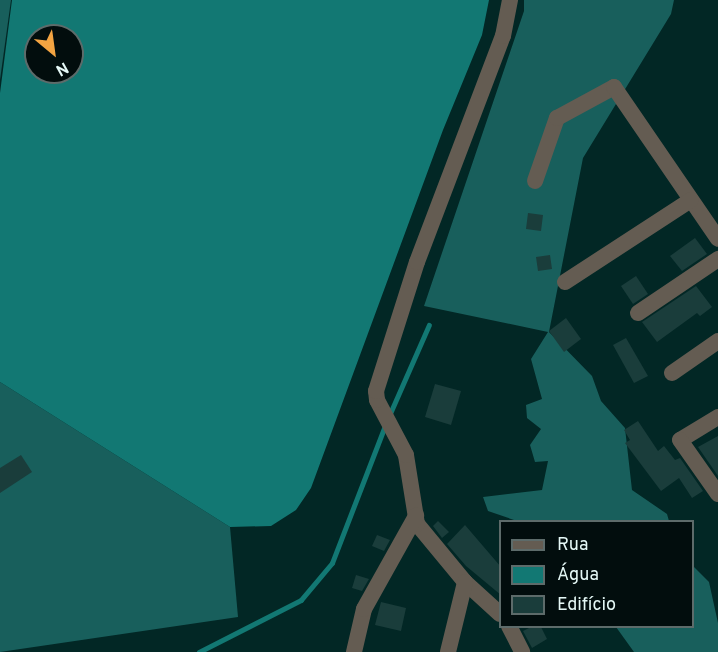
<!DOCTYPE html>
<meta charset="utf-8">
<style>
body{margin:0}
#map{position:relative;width:718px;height:652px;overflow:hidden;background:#022725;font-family:Overpass,sans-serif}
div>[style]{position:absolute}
.forest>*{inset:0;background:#185f5c}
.water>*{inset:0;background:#127873}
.stream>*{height:4.5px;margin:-2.25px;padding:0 2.25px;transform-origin:2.25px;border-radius:2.25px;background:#127873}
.building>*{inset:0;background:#1a3d3b}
.minor>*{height:16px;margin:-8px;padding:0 8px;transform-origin:8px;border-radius:8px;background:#645c52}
span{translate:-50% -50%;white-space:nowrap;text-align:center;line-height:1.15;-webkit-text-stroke:6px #020d0d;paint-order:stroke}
.legend{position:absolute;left:499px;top:520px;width:195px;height:108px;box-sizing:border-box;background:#020d0d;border:2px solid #5d6b6a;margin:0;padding:8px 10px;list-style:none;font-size:18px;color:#e5f8f6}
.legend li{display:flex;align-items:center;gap:12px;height:30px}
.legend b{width:30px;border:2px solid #5d6b6a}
.north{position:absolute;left:24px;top:24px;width:60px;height:60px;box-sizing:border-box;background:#020d0d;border:2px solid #5d6b6a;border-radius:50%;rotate:151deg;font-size:16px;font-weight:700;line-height:24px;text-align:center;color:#e5f8f6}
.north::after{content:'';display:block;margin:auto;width:21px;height:27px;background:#f3a442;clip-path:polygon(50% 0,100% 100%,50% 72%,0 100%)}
</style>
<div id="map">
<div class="forest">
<div style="clip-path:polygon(0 0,11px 0,0 80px)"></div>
<div style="clip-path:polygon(524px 0,674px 0,671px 14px,583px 158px,549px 332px,592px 376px,601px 401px,625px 428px,632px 490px,667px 514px,669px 521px,517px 521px,488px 511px,483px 497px,542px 490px,548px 461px,535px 462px,530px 445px,541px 429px,527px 418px,526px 405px,542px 399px,531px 359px,548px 332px,424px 306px,524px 11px)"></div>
<div style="clip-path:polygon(0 382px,230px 527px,238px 617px,0 652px)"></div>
<div style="clip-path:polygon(693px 566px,709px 582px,718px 623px,718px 652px,634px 652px,616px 627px,692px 626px)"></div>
</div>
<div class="water">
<div style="clip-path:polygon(evenodd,12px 0,489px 0,482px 35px,443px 130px,311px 488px,296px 510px,271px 526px,230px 527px,0 382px,0 93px,12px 0,36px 36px,72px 36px,72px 72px,36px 72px,36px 36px)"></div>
</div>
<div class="stream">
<div style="left:389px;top:416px;width:99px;rotate:-66.3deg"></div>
<div style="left:199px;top:652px;width:114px;rotate:-27deg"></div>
<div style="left:301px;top:600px;width:48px;rotate:-50deg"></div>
<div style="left:332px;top:563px;width:147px;rotate:-68.9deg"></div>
</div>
<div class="building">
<div style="clip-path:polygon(528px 213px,543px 215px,541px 231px,526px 229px)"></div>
<div style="clip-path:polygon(695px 238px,707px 254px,682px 271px,670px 256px)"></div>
<div style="clip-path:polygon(550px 255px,552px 269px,538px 271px,536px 257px)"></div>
<div style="clip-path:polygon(636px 276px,648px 294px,633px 304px,621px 286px)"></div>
<div style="clip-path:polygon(696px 286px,712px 307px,700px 316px,697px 313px,657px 342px,642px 322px)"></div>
<div style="clip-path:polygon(566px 318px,581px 339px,564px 352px,549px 331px)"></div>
<div style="clip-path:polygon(626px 338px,648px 376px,634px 383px,613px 345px)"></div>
<div style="clip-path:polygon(435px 384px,461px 391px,451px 425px,425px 417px)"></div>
<div style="clip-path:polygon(638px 421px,658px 451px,664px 446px,675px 460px,680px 458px,703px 491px,692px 498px,679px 478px,661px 491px,625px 443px,630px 440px,624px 430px)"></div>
<div style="clip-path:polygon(718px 436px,718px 476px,698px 447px)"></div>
<div style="clip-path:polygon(21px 455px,32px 472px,0 493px,0 468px)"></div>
<div style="clip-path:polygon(438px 521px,449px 532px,442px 538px,433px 526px)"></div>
<div style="clip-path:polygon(465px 525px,501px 567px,501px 595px,466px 566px,447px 544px)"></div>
<div style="clip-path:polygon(377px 535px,390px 540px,384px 551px,372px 546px)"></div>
<div style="clip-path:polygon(356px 575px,369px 579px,362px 591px,352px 588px)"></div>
<div style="clip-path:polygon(381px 602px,406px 608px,401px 631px,375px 625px)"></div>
<div style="clip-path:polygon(531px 627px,541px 627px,547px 639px,532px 648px,523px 631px)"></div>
</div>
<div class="minor">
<div style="left:535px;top:181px;width:67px;rotate:-70.8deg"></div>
<div style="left:557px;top:118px;width:65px;rotate:-28.5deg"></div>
<div style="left:614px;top:87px;width:184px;rotate:55.6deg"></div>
<div style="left:565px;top:282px;width:150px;rotate:-33.1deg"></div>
<div style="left:638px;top:313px;width:97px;rotate:-34deg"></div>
<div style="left:672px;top:373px;width:56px;rotate:-34.8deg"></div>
<div style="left:718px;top:417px;width:44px;rotate:148.8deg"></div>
<div style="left:680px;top:440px;width:66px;rotate:54.9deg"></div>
<div style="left:500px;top:614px;width:47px;rotate:-137.6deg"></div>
<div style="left:465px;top:582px;width:75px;rotate:-129.6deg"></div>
<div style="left:417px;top:524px;width:70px;rotate:-99.1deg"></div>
<div style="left:406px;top:455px;width:62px;rotate:-117.8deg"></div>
<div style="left:377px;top:400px;width:9px;rotate:-96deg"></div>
<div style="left:376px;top:391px;width:135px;rotate:-72.4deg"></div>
<div style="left:417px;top:262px;width:242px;rotate:-69.2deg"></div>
<div style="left:503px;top:36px;width:37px;rotate:-79deg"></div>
<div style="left:509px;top:626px;width:29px;rotate:63deg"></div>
<div style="left:354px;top:652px;width:44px;rotate:-76.9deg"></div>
<div style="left:364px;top:609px;width:107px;rotate:-60.8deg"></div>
<div style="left:448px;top:652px;width:72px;rotate:-76.3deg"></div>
</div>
<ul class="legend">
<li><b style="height:8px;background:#645c52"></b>Rua</li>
<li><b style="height:16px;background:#127873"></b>Água</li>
<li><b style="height:16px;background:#1a3d3b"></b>Edifício</li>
</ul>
<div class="north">N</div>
</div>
